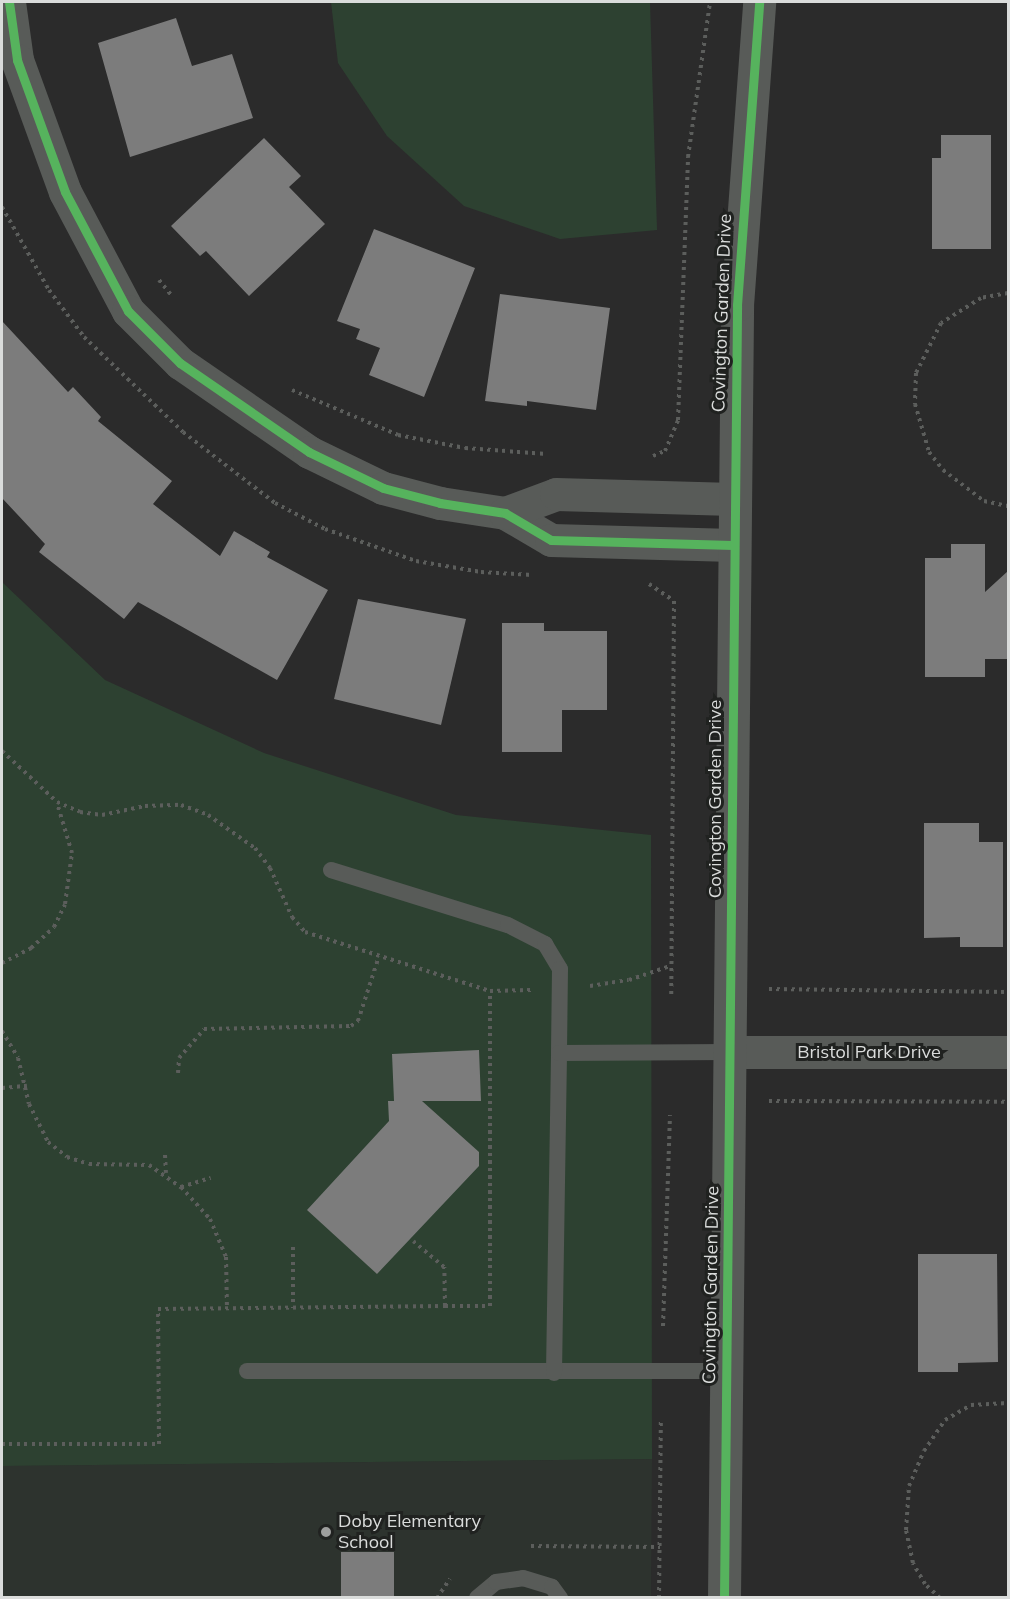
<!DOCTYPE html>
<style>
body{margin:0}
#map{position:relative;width:1010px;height:1599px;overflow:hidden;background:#2b2b2b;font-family:Mulish,sans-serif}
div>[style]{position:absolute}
.built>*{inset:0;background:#2d332e}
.green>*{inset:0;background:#2d4131}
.building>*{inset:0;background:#7c7c7c}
.path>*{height:4px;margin-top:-2px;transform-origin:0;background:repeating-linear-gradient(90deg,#5c5e5c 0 3px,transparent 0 7.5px)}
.service>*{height:16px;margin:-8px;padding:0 8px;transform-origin:8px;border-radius:8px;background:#585b58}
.minor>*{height:33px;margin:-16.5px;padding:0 16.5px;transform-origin:16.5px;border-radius:16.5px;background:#585b58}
.tertiary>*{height:33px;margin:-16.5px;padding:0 16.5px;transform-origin:16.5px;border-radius:16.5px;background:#585b58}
.cycleway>*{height:9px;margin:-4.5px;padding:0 4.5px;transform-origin:4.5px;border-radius:4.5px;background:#56b35d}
.dots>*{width:16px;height:16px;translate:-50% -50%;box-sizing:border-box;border:3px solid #202220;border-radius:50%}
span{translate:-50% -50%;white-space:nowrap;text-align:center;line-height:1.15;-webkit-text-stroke:6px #202220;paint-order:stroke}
.street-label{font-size:18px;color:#dadcdb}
.poi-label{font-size:18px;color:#dadcdb}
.left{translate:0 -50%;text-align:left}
.frame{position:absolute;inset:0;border:3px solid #dadcdb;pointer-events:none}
</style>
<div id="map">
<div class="built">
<div style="clip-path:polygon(652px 1459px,651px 1597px,2px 1597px,2px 1466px)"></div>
</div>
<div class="green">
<div style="clip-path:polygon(331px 2px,650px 2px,657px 230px,560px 239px,464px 206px,387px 136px,338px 63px)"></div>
<div style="clip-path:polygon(2px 582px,105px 680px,264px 753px,456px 815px,651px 835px,652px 1459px,2px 1466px)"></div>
</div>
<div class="building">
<div style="clip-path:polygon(176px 18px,192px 66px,232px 54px,253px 118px,130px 157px,98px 43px)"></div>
<div style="clip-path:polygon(941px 135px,991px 135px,991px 249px,932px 249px,932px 158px,941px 158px)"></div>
<div style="clip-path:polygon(264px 138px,301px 176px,289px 187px,325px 224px,249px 296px,206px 251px,200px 256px,171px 226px)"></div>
<div style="clip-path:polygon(374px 229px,475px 268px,424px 397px,369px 375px,380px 348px,356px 339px,360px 329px,337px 321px)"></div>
<div style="clip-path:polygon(500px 294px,610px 308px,596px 410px,527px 401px,527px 406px,485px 401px)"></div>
<div style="clip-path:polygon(2px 321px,68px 392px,73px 387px,101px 417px,98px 421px,172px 481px,153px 504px,220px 556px,234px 531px,270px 552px,267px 557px,328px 590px,277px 680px,138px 602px,124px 619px,39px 552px,45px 544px,2px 498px)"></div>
<div style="clip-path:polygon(951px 544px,985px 544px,985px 592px,1008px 571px,1008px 659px,985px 659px,985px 677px,925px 677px,925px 558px,951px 558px)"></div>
<div style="clip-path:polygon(358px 599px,466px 619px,441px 725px,334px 699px)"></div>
<div style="clip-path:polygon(502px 623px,544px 623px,544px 631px,607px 631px,607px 710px,562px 710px,562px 752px,502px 752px)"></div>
<div style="clip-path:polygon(924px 823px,979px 823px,979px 842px,1003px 842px,1003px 947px,960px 947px,960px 937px,924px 938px)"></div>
<div style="clip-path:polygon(479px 1050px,481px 1101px,422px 1101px,479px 1152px,479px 1166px,377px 1274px,307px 1210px,389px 1121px,388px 1101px,394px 1101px,392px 1054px)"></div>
<div style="clip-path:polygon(918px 1254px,997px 1254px,998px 1362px,958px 1363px,958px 1372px,918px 1372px)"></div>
<div style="clip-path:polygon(341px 1552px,394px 1552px,394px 1598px,341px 1598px)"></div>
</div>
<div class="path">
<div style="left:2px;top:207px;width:95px;rotate:60.5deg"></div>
<div style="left:49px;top:290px;width:59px;rotate:53.3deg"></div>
<div style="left:84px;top:337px;width:137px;rotate:43.8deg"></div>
<div style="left:183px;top:432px;width:116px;rotate:37.7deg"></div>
<div style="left:275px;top:503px;width:56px;rotate:27.5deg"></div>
<div style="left:325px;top:529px;width:96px;rotate:19.4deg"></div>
<div style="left:416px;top:561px;width:66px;rotate:9.6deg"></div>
<div style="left:481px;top:572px;width:51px;rotate:3.4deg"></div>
<div style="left:159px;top:280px;width:19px;rotate:51deg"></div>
<div style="left:1008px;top:293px;width:27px;rotate:170deg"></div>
<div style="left:981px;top:298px;width:47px;rotate:148deg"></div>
<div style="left:941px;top:323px;width:56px;rotate:116.6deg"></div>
<div style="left:916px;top:373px;width:31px;rotate:92deg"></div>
<div style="left:915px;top:404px;width:50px;rotate:73.7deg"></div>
<div style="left:929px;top:452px;width:23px;rotate:52deg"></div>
<div style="left:943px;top:470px;width:51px;rotate:37.1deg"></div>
<div style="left:984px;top:501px;width:25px;rotate:12deg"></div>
<div style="left:292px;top:390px;width:115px;rotate:23deg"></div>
<div style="left:398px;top:435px;width:68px;rotate:11deg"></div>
<div style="left:465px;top:448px;width:82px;rotate:4.2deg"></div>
<div style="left:653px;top:456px;width:13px;rotate:-23deg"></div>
<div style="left:665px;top:451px;width:34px;rotate:-67deg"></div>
<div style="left:678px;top:420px;width:263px;rotate:-87.8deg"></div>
<div style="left:688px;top:157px;width:157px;rotate:-81.9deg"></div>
<div style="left:649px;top:584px;width:30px;rotate:34deg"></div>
<div style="left:674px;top:601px;width:395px;rotate:90.4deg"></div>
<div style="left:2px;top:751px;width:75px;rotate:42.8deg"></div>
<div style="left:57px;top:802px;width:25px;rotate:23deg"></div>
<div style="left:80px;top:812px;width:22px;rotate:8deg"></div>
<div style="left:102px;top:815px;width:44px;rotate:-11.8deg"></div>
<div style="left:145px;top:806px;width:36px;rotate:-2deg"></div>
<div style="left:181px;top:805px;width:29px;rotate:20deg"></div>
<div style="left:208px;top:815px;width:57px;rotate:35.1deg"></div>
<div style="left:255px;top:848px;width:25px;rotate:53deg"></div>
<div style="left:270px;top:868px;width:54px;rotate:65.8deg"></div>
<div style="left:292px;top:917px;width:20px;rotate:49deg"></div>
<div style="left:305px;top:932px;width:194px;rotate:17.7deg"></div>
<div style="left:490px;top:991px;width:41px;rotate:-1.4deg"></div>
<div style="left:2px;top:963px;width:33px;rotate:-27deg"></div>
<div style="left:31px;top:948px;width:31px;rotate:-42deg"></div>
<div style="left:54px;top:927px;width:25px;rotate:-64deg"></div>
<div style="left:65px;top:904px;width:51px;rotate:-82.2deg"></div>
<div style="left:72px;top:853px;width:52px;rotate:-106.7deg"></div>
<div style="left:590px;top:986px;width:39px;rotate:-9deg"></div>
<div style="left:629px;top:980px;width:43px;rotate:-18.9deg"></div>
<div style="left:769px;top:989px;width:239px;rotate:0.7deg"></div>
<div style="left:2px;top:1031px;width:31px;rotate:59deg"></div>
<div style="left:18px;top:1058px;width:47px;rotate:76.6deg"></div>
<div style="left:29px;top:1104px;width:42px;rotate:63.4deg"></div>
<div style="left:48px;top:1142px;width:24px;rotate:38deg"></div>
<div style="left:67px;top:1157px;width:23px;rotate:18deg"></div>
<div style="left:89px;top:1164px;width:60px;rotate:1deg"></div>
<div style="left:149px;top:1165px;width:39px;rotate:35deg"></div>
<div style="left:181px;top:1187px;width:43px;rotate:47.8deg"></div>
<div style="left:210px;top:1219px;width:41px;rotate:67.2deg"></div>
<div style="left:226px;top:1257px;width:51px;rotate:88.9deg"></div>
<div style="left:178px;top:1073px;width:15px;rotate:-86deg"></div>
<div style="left:179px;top:1058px;width:38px;rotate:-49deg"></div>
<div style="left:204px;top:1029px;width:147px;rotate:-1.2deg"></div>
<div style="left:351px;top:1026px;width:9px;rotate:-36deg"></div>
<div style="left:358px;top:1021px;width:68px;rotate:-72.1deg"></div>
<div style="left:2px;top:1088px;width:25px;rotate:-5deg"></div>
<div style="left:769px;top:1101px;width:239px;rotate:0.2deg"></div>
<div style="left:165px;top:1155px;width:18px;rotate:87deg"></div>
<div style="left:181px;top:1187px;width:31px;rotate:-17deg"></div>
<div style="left:293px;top:1247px;width:61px;rotate:90deg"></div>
<div style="left:445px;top:1306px;width:45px"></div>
<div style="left:490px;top:1306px;width:315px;rotate:-90deg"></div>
<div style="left:663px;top:1326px;width:211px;rotate:-88.1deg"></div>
<div style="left:2px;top:1444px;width:157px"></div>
<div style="left:159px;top:1444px;width:135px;rotate:-90.4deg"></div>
<div style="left:158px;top:1309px;width:287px;rotate:-0.6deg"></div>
<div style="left:445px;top:1306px;width:39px;rotate:-91deg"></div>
<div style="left:444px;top:1267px;width:40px;rotate:-140deg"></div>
<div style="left:531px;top:1546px;width:129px;rotate:0.4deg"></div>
<div style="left:437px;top:1598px;width:23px;rotate:-56deg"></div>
<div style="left:659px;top:1598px;width:180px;rotate:-89.4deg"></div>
<div style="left:940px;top:1598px;width:21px;rotate:-137deg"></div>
<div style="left:925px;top:1584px;width:24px;rotate:-120deg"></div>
<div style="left:913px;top:1563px;width:34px;rotate:-102deg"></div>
<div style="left:906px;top:1530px;width:44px;rotate:-86.1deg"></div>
<div style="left:909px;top:1486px;width:38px;rotate:-67deg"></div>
<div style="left:924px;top:1451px;width:37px;rotate:-56deg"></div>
<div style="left:945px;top:1420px;width:30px;rotate:-30deg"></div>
<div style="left:971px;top:1405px;width:37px;rotate:-3deg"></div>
</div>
<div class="service">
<div style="left:331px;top:870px;width:185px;rotate:17.3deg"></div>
<div style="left:508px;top:925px;width:42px;rotate:27.2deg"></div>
<div style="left:545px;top:944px;width:29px;rotate:59deg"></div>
<div style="left:560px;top:969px;width:84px;rotate:90.7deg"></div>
<div style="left:247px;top:1371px;width:480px"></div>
<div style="left:554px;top:1373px;width:320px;rotate:-89.1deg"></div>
<div style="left:559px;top:1053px;width:171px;rotate:-0.3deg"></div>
<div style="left:477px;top:1598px;width:25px;rotate:-40deg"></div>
<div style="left:496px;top:1582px;width:27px;rotate:-8deg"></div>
<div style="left:523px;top:1578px;width:30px;rotate:17deg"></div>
<div style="left:552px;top:1587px;width:14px;rotate:54deg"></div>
</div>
<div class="minor">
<div style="left:9px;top:2px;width:59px;rotate:82.1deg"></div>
<div style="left:17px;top:60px;width:140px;rotate:70deg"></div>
<div style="left:65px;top:192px;width:135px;rotate:62.1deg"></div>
<div style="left:128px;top:311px;width:74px;rotate:45deg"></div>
<div style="left:180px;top:363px;width:157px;rotate:34.6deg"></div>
<div style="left:309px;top:452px;width:82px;rotate:25.9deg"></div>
<div style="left:383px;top:488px;width:59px;rotate:14.7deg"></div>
<div style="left:440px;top:503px;width:66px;rotate:8.7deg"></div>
<div style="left:505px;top:513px;width:53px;rotate:30.4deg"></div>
<div style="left:551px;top:540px;width:182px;rotate:1.6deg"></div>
<div style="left:505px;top:513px;width:54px;rotate:-20.4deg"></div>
<div style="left:556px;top:494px;width:177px;rotate:1.6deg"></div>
<div style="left:730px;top:1052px;width:278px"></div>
</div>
<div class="tertiary">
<div style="left:724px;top:1598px;width:1293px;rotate:-89.42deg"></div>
<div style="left:737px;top:305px;width:304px;rotate:-85.8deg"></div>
</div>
<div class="cycleway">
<div style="left:9px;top:2px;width:59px;rotate:82.1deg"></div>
<div style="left:17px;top:60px;width:140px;rotate:70deg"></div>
<div style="left:65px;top:192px;width:135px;rotate:62.1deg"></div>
<div style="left:128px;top:311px;width:74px;rotate:45deg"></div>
<div style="left:180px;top:363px;width:157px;rotate:34.6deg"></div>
<div style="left:309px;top:452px;width:82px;rotate:25.9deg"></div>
<div style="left:383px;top:488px;width:59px;rotate:14.7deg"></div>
<div style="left:440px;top:503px;width:66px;rotate:8.7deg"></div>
<div style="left:505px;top:513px;width:53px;rotate:30.4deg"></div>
<div style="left:551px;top:540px;width:182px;rotate:1.6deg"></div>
<div style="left:724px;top:1598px;width:1293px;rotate:-89.42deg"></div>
<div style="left:737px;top:305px;width:304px;rotate:-85.8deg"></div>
</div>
<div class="dots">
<div style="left:326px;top:1532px;background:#9d9e9d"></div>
</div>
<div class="street-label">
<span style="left:722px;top:313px;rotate:-88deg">Covington Garden Drive</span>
<span style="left:715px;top:799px;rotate:-90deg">Covington Garden Drive</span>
<span style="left:869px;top:1052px">Bristol Park Drive</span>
<span style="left:711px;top:1285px;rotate:-89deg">Covington Garden Drive</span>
</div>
<div class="poi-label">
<span class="left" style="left:338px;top:1532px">Doby Elementary<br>School</span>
</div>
<div class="frame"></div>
</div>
